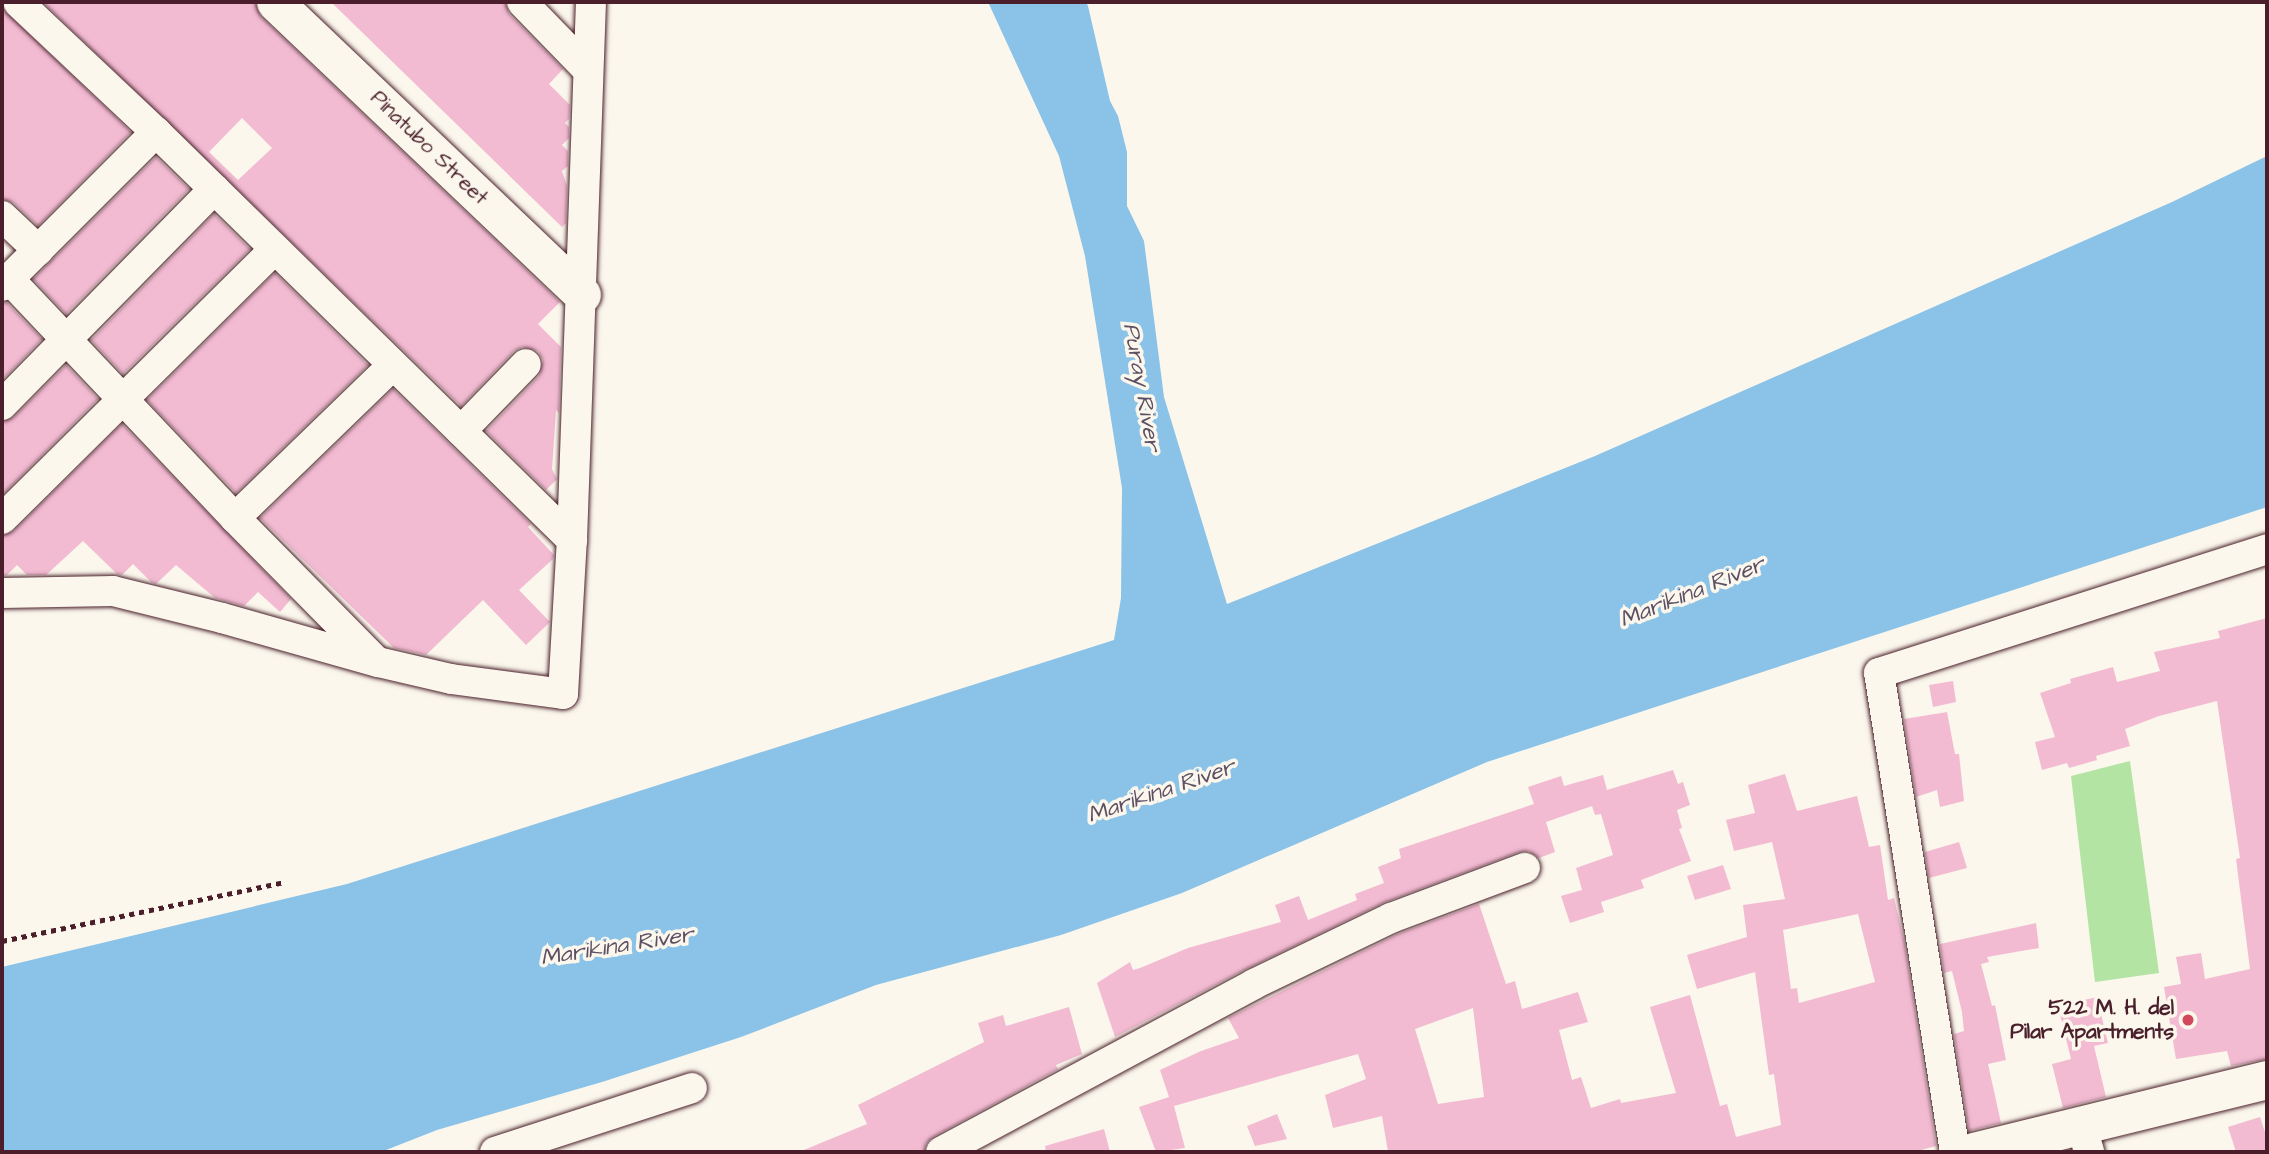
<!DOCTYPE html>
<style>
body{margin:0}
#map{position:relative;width:2269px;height:1154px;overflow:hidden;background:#fbf7ec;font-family:"Architects Daughter",sans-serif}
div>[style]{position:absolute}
.green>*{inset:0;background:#b3e4a4}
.water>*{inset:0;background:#8ac2e8}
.building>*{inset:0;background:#f2bbd2}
.path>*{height:4.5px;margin-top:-2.25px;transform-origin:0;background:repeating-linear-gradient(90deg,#4a1f2b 0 5px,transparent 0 10px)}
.roads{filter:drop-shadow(0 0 2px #4a1f2b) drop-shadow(0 0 2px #4a1f2b)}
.minor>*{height:30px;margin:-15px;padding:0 15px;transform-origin:15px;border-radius:15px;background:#fbf7ec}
.tertiary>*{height:37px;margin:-18.5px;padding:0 18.5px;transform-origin:18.5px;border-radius:18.5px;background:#fbf7ec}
.secondary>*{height:38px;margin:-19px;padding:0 19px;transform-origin:19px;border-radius:19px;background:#fbf7ec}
.dots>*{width:19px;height:19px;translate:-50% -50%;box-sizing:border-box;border:4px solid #fbf7ec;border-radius:50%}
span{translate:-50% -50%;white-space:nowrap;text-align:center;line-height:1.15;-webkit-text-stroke:7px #fbf7ec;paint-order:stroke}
.street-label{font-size:21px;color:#4a1f2b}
.poi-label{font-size:21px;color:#4a1f2b;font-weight:700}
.right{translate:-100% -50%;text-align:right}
.water-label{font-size:23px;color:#5d5064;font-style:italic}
.frame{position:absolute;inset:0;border:4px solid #4a1f2b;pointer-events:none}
</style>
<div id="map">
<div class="green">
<div style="clip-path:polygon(2130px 761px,2159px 973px,2095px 982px,2071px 776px)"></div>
</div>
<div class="water">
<div style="clip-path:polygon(988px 2px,1086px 2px,1088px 6px,1110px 101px,1118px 116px,1127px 152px,1127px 206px,1144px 241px,1164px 397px,1227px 604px,1595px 456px,2172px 202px,2267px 156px,2267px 507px,1487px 762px,1182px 893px,1061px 935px,876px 985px,741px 1037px,602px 1082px,437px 1130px,381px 1152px,2px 1152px,2px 967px,347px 884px,1114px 640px,1121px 598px,1122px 488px,1085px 256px,1059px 156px)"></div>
</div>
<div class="building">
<div style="clip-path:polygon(evenodd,43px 2px,255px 2px,261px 17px,560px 302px,538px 324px,561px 347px,559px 413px,556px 410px,552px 469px,557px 479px,546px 490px,486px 431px,539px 376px,543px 360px,538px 351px,522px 347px,514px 351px,461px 406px,43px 2px,242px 118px,272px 148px,238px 180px,209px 152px,242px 118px)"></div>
<div style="clip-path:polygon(331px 2px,505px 2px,509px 14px,563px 69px,549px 84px,570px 105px,569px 119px,565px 123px,569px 127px,569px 138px,562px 145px,568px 151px,568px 166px,562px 171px,567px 186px,566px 223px,562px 227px)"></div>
<div style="clip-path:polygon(2px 8px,131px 132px,38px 226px,14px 203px,2px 199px)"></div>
<div style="clip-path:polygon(156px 157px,189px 189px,66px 314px,33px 279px)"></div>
<div style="clip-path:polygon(214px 214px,250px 249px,123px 374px,91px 340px)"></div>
<div style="clip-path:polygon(275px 273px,368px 365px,236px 493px,147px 400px)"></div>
<div style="clip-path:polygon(2px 303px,7px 303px,42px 339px,2px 380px)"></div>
<div style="clip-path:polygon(66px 365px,98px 399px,2px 495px,2px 422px,14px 417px)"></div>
<div style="clip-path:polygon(393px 389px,531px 524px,528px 527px,554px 555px,553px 559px,519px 590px,550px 622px,526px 645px,483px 600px,426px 655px,394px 648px,260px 518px)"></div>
<div style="clip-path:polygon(122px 424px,291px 599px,280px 612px,258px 592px,244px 606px,215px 598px,176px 565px,156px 584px,151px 582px,133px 564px,122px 575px,117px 574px,83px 541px,46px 575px,27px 575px,17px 565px,7px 575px,2px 576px,2px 536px,14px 531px)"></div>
<div style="clip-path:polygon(2267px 618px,2267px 1059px,2231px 1066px,2227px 1051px,2176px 1059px,2164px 987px,2181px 984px,2176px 957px,2201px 953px,2205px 979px,2250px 969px,2236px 859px,2240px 858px,2217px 701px,2159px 716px,2125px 729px,2130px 746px,2096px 756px,2097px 760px,2069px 768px,2067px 763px,2042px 770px,2035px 742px,2055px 737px,2040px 693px,2071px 683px,2070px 679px,2113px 667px,2117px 682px,2160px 671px,2154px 652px,2220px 638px,2218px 631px)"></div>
<div style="clip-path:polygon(1953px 681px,1956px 702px,1933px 707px,1929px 685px)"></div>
<div style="clip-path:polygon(1947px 712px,1955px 754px,1959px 754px,1964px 801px,1940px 807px,1937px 790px,1916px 797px,1904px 719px)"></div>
<div style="clip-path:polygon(1673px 770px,1678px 784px,1683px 782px,1690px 805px,1677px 810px,1682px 828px,1679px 829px,1691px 861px,1641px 880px,1644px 888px,1601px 902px,1604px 912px,1570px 923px,1561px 896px,1582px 890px,1576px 868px,1613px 855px,1601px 814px,1595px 815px,1592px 806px,1546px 822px,1555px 852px,1539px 858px,1529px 851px,1519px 852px,1385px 902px,1246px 969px,1115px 1037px,1097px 983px,1130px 962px,1133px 970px,1140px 968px,1188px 948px,1281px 922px,1275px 905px,1299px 896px,1308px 920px,1357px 900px,1355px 894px,1384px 883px,1378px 867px,1401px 858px,1399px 849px,1534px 804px,1528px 787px,1561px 776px,1564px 786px,1603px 775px,1607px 790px)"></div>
<div style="clip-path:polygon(evenodd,1785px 774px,1797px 811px,1857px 796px,1869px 847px,1880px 845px,1888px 900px,1894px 898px,1904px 940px,1936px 1146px,1914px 1152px,1388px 1152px,1382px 1116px,1333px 1128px,1325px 1095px,1366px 1079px,1358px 1054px,1174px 1106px,1185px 1148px,1156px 1152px,1139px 1107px,1169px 1097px,1160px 1070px,1201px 1051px,1239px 1038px,1228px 1018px,1398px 934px,1479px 904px,1506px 984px,1515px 981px,1522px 1009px,1578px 992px,1588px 1022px,1559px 1030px,1572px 1080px,1581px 1077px,1591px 1108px,1620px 1099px,1621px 1103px,1676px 1093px,1650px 1007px,1690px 995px,1720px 1106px,1727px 1104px,1736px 1137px,1781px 1125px,1774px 1074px,1769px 1075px,1755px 972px,1697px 989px,1687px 955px,1747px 937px,1743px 905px,1785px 899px,1772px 842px,1734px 851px,1726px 820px,1755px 813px,1748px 785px,1785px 774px,1858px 914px,1875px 982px,1799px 1003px,1797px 988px,1791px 989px,1783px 930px,1858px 914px,1785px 774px,1473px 1008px,1484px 1097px,1438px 1104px,1415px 1029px,1473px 1008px)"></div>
<div style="clip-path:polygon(1959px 842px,1967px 868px,1929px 878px,1925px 852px)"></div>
<div style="clip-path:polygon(1723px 865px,1731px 889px,1695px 900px,1687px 876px)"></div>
<div style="clip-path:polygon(2036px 923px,2039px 948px,1987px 957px,1989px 962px,1981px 964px,1992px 1006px,1995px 1005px,2006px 1060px,1988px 1064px,2001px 1123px,1969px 1131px,1954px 1034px,1964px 1031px,1962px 1012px,1952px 971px,1944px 973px,1940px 944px)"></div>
<div style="clip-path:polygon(2097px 997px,2108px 1043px,2094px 1046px,2106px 1097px,2063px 1108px,2052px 1064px,2071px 1059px,2058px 1006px)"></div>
<div style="clip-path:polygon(1069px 1007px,1082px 1054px,1056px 1065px,1058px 1069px,933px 1137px,926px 1143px,924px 1152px,799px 1152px,867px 1124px,858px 1105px,984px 1042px,978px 1023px,1003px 1015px,1006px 1026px)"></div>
<div style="clip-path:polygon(1277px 1114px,1287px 1139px,1255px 1146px,1247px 1126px)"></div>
<div style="clip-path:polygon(2260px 1117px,2267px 1138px,2267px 1152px,2236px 1152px,2228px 1127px)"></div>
<div style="clip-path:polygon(1104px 1129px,1110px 1152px,1046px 1152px,1045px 1146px)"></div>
</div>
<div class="path">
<div style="left:2px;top:941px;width:288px;rotate:-11.8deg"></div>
</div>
<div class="roads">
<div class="minor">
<div style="left:18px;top:2px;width:190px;rotate:43.3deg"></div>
<div style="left:156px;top:132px;width:583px;rotate:44.44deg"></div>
<div style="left:522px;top:2px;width:93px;rotate:45.9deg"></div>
<div style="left:2px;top:216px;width:50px;rotate:43.4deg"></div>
<div style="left:9px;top:279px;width:329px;rotate:46.6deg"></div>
<div style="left:235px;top:518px;width:199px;rotate:45.4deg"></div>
<div style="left:2px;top:286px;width:218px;rotate:-45deg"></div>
<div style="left:2px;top:405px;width:303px;rotate:-45.5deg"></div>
<div style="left:461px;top:431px;width:93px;rotate:-45.9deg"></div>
<div style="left:235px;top:518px;width:220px;rotate:-44.1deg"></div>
<div style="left:2px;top:519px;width:384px;rotate:-44.7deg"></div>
<div style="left:2px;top:593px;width:111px;rotate:-1deg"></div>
<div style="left:113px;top:591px;width:112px;rotate:13.9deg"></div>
<div style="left:222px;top:618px;width:162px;rotate:15.8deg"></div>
<div style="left:378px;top:662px;width:75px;rotate:13.1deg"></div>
<div style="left:451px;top:679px;width:113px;rotate:7.6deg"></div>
<div style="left:563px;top:694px;width:154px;rotate:-86.7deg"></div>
<div style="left:572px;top:540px;width:538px;rotate:-87.98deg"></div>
<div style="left:2081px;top:1125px;width:28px;rotate:73deg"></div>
<div style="left:495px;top:1152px;width:207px;rotate:-18deg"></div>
<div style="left:941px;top:1152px;width:355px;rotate:-28.2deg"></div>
<div style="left:1254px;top:984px;width:152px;rotate:-25.7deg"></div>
<div style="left:1391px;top:918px;width:143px;rotate:-20.5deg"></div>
<div style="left:1955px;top:1152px;width:485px;rotate:-99deg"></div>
<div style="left:1879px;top:673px;width:407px;rotate:-17.7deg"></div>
</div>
<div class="tertiary">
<div style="left:275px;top:2px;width:424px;rotate:43.6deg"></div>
</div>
<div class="secondary">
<div style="left:1974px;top:1152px;width:302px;rotate:-13.8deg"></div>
</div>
</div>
<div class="dots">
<div style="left:2188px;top:1020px;background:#d1495b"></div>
</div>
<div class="street-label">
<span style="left:429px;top:148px;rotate:44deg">Pinatubo Street</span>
</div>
<div class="poi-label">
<span class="right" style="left:2174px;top:1020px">522 M. H. del<br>Pilar Apartments</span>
</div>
<div class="water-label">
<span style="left:1142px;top:387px;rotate:80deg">Puray River</span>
<span style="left:1692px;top:592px;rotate:-22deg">Marikina River</span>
<span style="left:1161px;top:791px;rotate:-19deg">Marikina River</span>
<span style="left:617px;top:946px;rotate:-9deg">Marikina River</span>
</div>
<div class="frame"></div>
</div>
